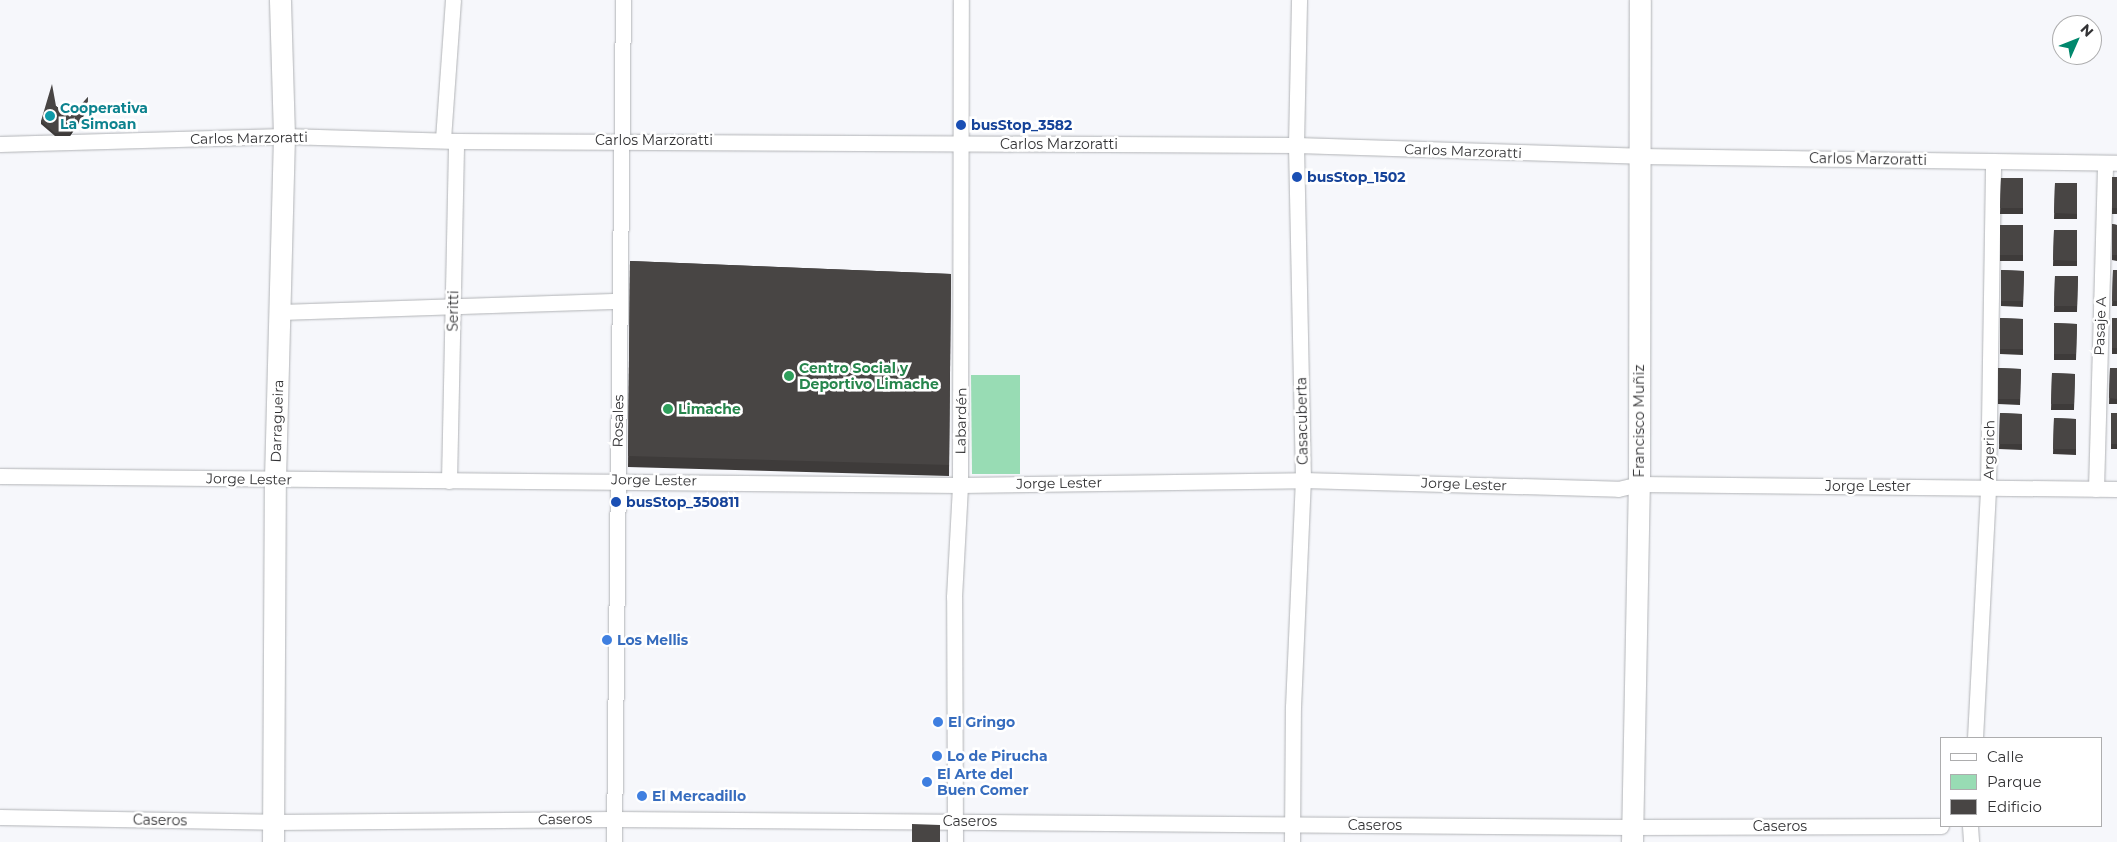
<!DOCTYPE html>
<meta charset="utf-8">
<style>
body{margin:0}
#map{position:relative;width:2117px;height:842px;overflow:hidden;background:#f6f7fb;font-family:Montserrat,sans-serif}
div>[style]{position:absolute}
.green>*{inset:0;background:#98dcb4}
.roads{filter:drop-shadow(0 0 1px #b1b3b6) drop-shadow(0 0 1px #b1b3b6)}
.street>*{height:15px;margin:-7.5px;padding:0 7.5px;transform-origin:7.5px;border-radius:7.5px;background:#fff}
.secondary>*{height:21px;margin:-10.5px;padding:0 10.5px;transform-origin:10.5px;border-radius:10.5px;background:#fff}
.wall>*{inset:0;background:#3e3b3a}
.shaded-wall>*{inset:0;background:#323030}
.building>*{inset:0;background:#484544}
.dots>*{width:14px;height:14px;translate:-50% -50%;box-sizing:border-box;border:2px solid #fff;border-radius:50%}
span{translate:-50% -50%;white-space:nowrap;text-align:center;line-height:1.15;-webkit-text-stroke:5px #fff;paint-order:stroke}
.culture-label{font-size:14px;color:#0d838f;font-weight:700}
.left{translate:0 -50%;text-align:left}
.transit-label{font-size:14px;color:#164399;font-weight:700}
.street-label{font-size:14px;color:#333335}
.leisure-label{font-size:14px;color:#27864d;font-weight:700}
.shop-label{font-size:14px;color:#366cbe;font-weight:700}
.legend{position:absolute;left:1940px;top:737px;width:162px;height:90px;box-sizing:border-box;background:#fff;border:1px solid #adadae;margin:0;padding:6px 9px;list-style:none;font-size:15px;color:#333335}
.legend li{display:flex;align-items:center;gap:10px;height:25px}
.legend b{width:25px;border:1px solid #adadae}
.north{position:absolute;left:2052px;top:15px;width:50px;height:50px;box-sizing:border-box;background:#fff;border:1px solid #adadae;border-radius:50%;rotate:46deg;font-size:14px;font-weight:700;line-height:20px;text-align:center;color:#333335}
.north::after{content:'';display:block;margin:auto;width:18px;height:22px;background:#01886d;clip-path:polygon(50% 0,100% 100%,50% 72%,0 100%)}
</style>
<div id="map">
<div class="green">
<div style="clip-path:polygon(971px 375px,1020px 375px,1020px 474px,972px 474px)"></div>
</div>
<div class="roads">
<div class="street">
<div style="left:443px;top:139px;width:139px;rotate:-85.9deg"></div>
<div style="left:0;top:144px;width:284px;rotate:-1.6deg"></div>
<div style="left:284px;top:136px;width:172px;rotate:1.7deg"></div>
<div style="left:456px;top:141px;width:840px;rotate:0.27deg"></div>
<div style="left:1296px;top:145px;width:344px;rotate:1.8deg"></div>
<div style="left:1640px;top:156px;width:477px;rotate:0.8deg"></div>
<div style="left:280px;top:312px;width:340px;rotate:-1.9deg"></div>
<div style="left:0;top:476px;width:960px;rotate:0.54deg"></div>
<div style="left:960px;top:485px;width:343px;rotate:-0.8deg"></div>
<div style="left:1303px;top:480px;width:315px;rotate:1.6deg"></div>
<div style="left:1618px;top:489px;width:22px;rotate:-13deg"></div>
<div style="left:1639px;top:484px;width:478px;rotate:0.6deg"></div>
<div style="left:449px;top:481px;width:340px;rotate:-88.8deg"></div>
<div style="left:2096px;top:489px;width:326px;rotate:-88.4deg"></div>
<div style="left:1975px;top:738px;width:251px;rotate:-87deg"></div>
<div style="left:1988px;top:487px;width:326px;rotate:-89.1deg"></div>
<div style="left:0;top:817px;width:273px;rotate:1deg"></div>
<div style="left:273px;top:822px;width:340px;rotate:-0.5deg"></div>
<div style="left:613px;top:819px;width:1019px;rotate:0.45deg"></div>
<div style="left:1632px;top:827px;width:309px;rotate:-0.2deg"></div>
<div style="left:1970px;top:826px;width:16px;rotate:86deg"></div>
<div style="left:614px;top:842px;width:842px;rotate:-89.39deg"></div>
<div style="left:955px;top:842px;width:245px;rotate:-90.2deg"></div>
<div style="left:954px;top:597px;width:112px;rotate:-86.9deg"></div>
<div style="left:960px;top:485px;width:485px;rotate:-89.9deg"></div>
<div style="left:1292px;top:842px;width:135px;rotate:-89.6deg"></div>
<div style="left:1293px;top:707px;width:227px;rotate:-87.5deg"></div>
<div style="left:1303px;top:480px;width:335px;rotate:-91.2deg"></div>
<div style="left:1296px;top:145px;width:145px;rotate:-88.8deg"></div>
</div>
<div class="secondary">
<div style="left:273px;top:842px;width:363px;rotate:-89.7deg"></div>
<div style="left:275px;top:479px;width:343px;rotate:-88.5deg"></div>
<div style="left:284px;top:136px;width:136px;rotate:-91.7deg"></div>
<div style="left:1632px;top:842px;width:358px;rotate:-88.9deg"></div>
<div style="left:1639px;top:484px;width:484px;rotate:-89.9deg"></div>
</div>
</div>
<div class="wall">
<div style="clip-path:polygon(88px 97px,87px 111px,70px 136px,55px 136px,41px 124px,41px 121px,56px 106px,70px 117px)"></div>
<div style="clip-path:polygon(2112px 177px,2117px 177px,2117px 214px,2112px 214px)"></div>
<div style="clip-path:polygon(2001px 178px,2023px 178px,2023px 214px,2000px 214px)"></div>
<div style="clip-path:polygon(2055px 183px,2077px 183px,2077px 219px,2054px 219px)"></div>
<div style="clip-path:polygon(2112px 224px,2117px 225px,2117px 261px,2112px 260px)"></div>
<div style="clip-path:polygon(2000px 225px,2023px 225px,2023px 261px,2000px 261px)"></div>
<div style="clip-path:polygon(2054px 230px,2077px 230px,2077px 266px,2053px 266px)"></div>
<div style="clip-path:polygon(630px 261px,951px 274px,949px 476px,628px 467px)"></div>
<div style="clip-path:polygon(2001px 270px,2024px 271px,2023px 307px,2001px 306px)"></div>
<div style="clip-path:polygon(2113px 270px,2117px 270px,2117px 306px,2112px 306px)"></div>
<div style="clip-path:polygon(2055px 276px,2078px 276px,2077px 312px,2054px 312px)"></div>
<div style="clip-path:polygon(2000px 318px,2023px 319px,2023px 355px,2000px 354px)"></div>
<div style="clip-path:polygon(2112px 318px,2117px 318px,2117px 354px,2112px 354px)"></div>
<div style="clip-path:polygon(2054px 323px,2077px 324px,2076px 360px,2054px 360px)"></div>
<div style="clip-path:polygon(1998px 368px,2021px 369px,2020px 405px,1998px 404px)"></div>
<div style="clip-path:polygon(2110px 368px,2117px 368px,2117px 404px,2109px 404px)"></div>
<div style="clip-path:polygon(2052px 373px,2075px 374px,2074px 410px,2051px 410px)"></div>
<div style="clip-path:polygon(2000px 413px,2022px 414px,2022px 450px,1999px 449px)"></div>
<div style="clip-path:polygon(2111px 413px,2117px 413px,2117px 449px,2111px 449px)"></div>
<div style="clip-path:polygon(2054px 418px,2076px 419px,2076px 455px,2053px 454px)"></div>
</div>
<div class="shaded-wall">
<div style="clip-path:polygon(87px 108px,87px 111px,70px 136px,70px 133px)"></div>
</div>
<div class="building">
<div style="clip-path:polygon(52px 84px,56px 106px,70px 117px,88px 97px,87px 108px,70px 133px,55px 133px,41px 121px)"></div>
<div style="clip-path:polygon(2112px 177px,2117px 177px,2117px 208px,2112px 208px)"></div>
<div style="clip-path:polygon(2001px 178px,2023px 178px,2023px 208px,2000px 208px)"></div>
<div style="clip-path:polygon(2055px 183px,2077px 183px,2077px 214px,2054px 213px)"></div>
<div style="clip-path:polygon(2112px 224px,2117px 225px,2117px 255px,2112px 255px)"></div>
<div style="clip-path:polygon(2000px 225px,2023px 225px,2023px 255px,2000px 255px)"></div>
<div style="clip-path:polygon(2054px 230px,2077px 230px,2077px 261px,2053px 260px)"></div>
<div style="clip-path:polygon(630px 261px,951px 274px,949px 465px,628px 456px)"></div>
<div style="clip-path:polygon(2001px 270px,2024px 271px,2023px 301px,2001px 301px)"></div>
<div style="clip-path:polygon(2113px 270px,2117px 270px,2117px 301px,2112px 301px)"></div>
<div style="clip-path:polygon(2055px 276px,2078px 276px,2077px 306px,2054px 306px)"></div>
<div style="clip-path:polygon(2000px 318px,2023px 319px,2023px 349px,2000px 349px)"></div>
<div style="clip-path:polygon(2112px 318px,2117px 318px,2117px 348px,2112px 348px)"></div>
<div style="clip-path:polygon(2054px 323px,2077px 324px,2076px 354px,2054px 354px)"></div>
<div style="clip-path:polygon(1998px 368px,2021px 369px,2020px 399px,1998px 399px)"></div>
<div style="clip-path:polygon(2110px 368px,2117px 368px,2117px 399px,2109px 398px)"></div>
<div style="clip-path:polygon(2052px 373px,2075px 374px,2074px 404px,2051px 404px)"></div>
<div style="clip-path:polygon(2000px 413px,2022px 414px,2022px 444px,1999px 444px)"></div>
<div style="clip-path:polygon(2111px 413px,2117px 413px,2117px 444px,2111px 444px)"></div>
<div style="clip-path:polygon(2054px 418px,2076px 419px,2076px 449px,2053px 449px)"></div>
<div style="clip-path:polygon(912px 824px,940px 825px,940px 842px,912px 842px)"></div>
</div>
<div class="dots">
<div style="left:50px;top:116px;background:#0f9aa8"></div>
<div style="left:961px;top:125px;background:#1a4fb4"></div>
<div style="left:1297px;top:177px;background:#1a4fb4"></div>
<div style="left:789px;top:376px;background:#2e9e5b"></div>
<div style="left:668px;top:409px;background:#2e9e5b"></div>
<div style="left:616px;top:502px;background:#1a4fb4"></div>
<div style="left:607px;top:640px;background:#3f7fe0"></div>
<div style="left:938px;top:722px;background:#3f7fe0"></div>
<div style="left:937px;top:756px;background:#3f7fe0"></div>
<div style="left:927px;top:782px;background:#3f7fe0"></div>
<div style="left:642px;top:796px;background:#3f7fe0"></div>
</div>
<div class="culture-label">
<span class="left" style="left:60px;top:116px">Cooperativa<br>La Simoan</span>
</div>
<div class="transit-label">
<span class="left" style="left:971px;top:125px">busStop_3582</span>
<span class="left" style="left:1307px;top:177px">busStop_1502</span>
<span class="left" style="left:626px;top:502px">busStop_350811</span>
</div>
<div class="street-label">
<span style="left:249px;top:138px;rotate:-1deg">Carlos Marzoratti</span>
<span style="left:654px;top:140px">Carlos Marzoratti</span>
<span style="left:1059px;top:144px">Carlos Marzoratti</span>
<span style="left:1463px;top:151px;rotate:2deg">Carlos Marzoratti</span>
<span style="left:1868px;top:159px;rotate:1deg">Carlos Marzoratti</span>
<span style="left:453px;top:311px;rotate:-89deg">Seritti</span>
<span style="left:2100px;top:326px;rotate:-88deg">Pasaje A</span>
<span style="left:277px;top:421px;rotate:-88deg">Darragueira</span>
<span style="left:618px;top:421px;rotate:-89deg">Rosales</span>
<span style="left:961px;top:421px;rotate:-89deg">Labardén</span>
<span style="left:1302px;top:421px;rotate:-91deg">Casacuberta</span>
<span style="left:1639px;top:421px;rotate:-90deg">Francisco Muñiz</span>
<span style="left:1989px;top:450px;rotate:-89deg">Argerich</span>
<span style="left:249px;top:479px;rotate:1deg">Jorge Lester</span>
<span style="left:654px;top:480px;rotate:1deg">Jorge Lester</span>
<span style="left:1059px;top:483px;rotate:-1deg">Jorge Lester</span>
<span style="left:1464px;top:484px;rotate:2deg">Jorge Lester</span>
<span style="left:1868px;top:486px">Jorge Lester</span>
<span style="left:565px;top:819px;rotate:-1deg">Caseros</span>
<span style="left:160px;top:820px;rotate:1deg">Caseros</span>
<span style="left:970px;top:821px">Caseros</span>
<span style="left:1375px;top:825px">Caseros</span>
<span style="left:1780px;top:826px">Caseros</span>
</div>
<div class="leisure-label">
<span class="left" style="left:799px;top:376px">Centro Social y<br>Deportivo Limache</span>
<span class="left" style="left:678px;top:409px">Limache</span>
</div>
<div class="shop-label">
<span class="left" style="left:617px;top:640px">Los Mellis</span>
<span class="left" style="left:948px;top:722px">El Gringo</span>
<span class="left" style="left:947px;top:756px">Lo de Pirucha</span>
<span class="left" style="left:937px;top:782px">El Arte del<br>Buen Comer</span>
<span class="left" style="left:652px;top:796px">El Mercadillo</span>
</div>
<ul class="legend">
<li><b style="height:6px;background:#fff"></b>Calle</li>
<li><b style="height:14px;background:#98dcb4"></b>Parque</li>
<li><b style="height:14px;background:#484544"></b>Edificio</li>
</ul>
<div class="north">N</div>
</div>
